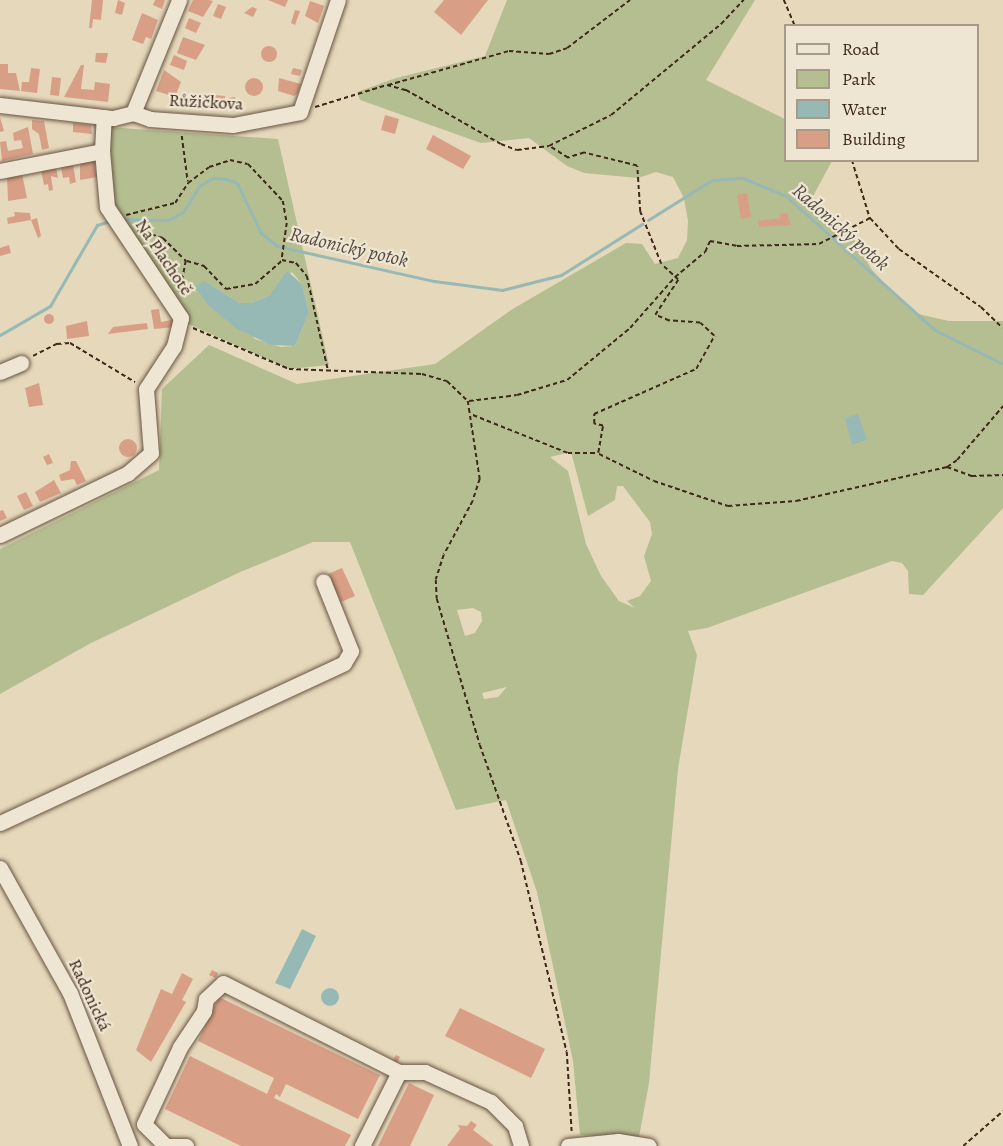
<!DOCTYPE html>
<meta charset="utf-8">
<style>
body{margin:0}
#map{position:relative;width:1003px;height:1146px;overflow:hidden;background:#e5d8bb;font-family:Alegreya,serif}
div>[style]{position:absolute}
.green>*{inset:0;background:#b5be90}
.water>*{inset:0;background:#97b9b6}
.round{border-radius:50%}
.stream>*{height:3px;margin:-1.5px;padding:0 1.5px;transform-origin:1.5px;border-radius:1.5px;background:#97b9b6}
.building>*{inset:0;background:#d99f86}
.path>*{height:1.5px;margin-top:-0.75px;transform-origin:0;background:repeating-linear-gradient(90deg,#3e281a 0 4.5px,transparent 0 7.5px)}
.roads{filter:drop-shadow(0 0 2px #685442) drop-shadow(0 0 2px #685442)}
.minor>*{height:15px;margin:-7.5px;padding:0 7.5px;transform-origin:7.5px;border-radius:7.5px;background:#eee6d3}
span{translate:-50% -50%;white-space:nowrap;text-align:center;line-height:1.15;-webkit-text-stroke:4.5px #eee6d3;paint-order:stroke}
.street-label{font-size:18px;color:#3e281a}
.water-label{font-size:20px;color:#544c41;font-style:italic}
.legend{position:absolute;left:784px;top:24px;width:195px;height:138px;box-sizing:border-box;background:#eee6d3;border:2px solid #a89a89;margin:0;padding:8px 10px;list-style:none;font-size:18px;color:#3e281a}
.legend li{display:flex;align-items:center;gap:12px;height:30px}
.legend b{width:30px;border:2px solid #a89a89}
</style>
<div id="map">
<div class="green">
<div style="clip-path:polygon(evenodd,507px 0,755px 0,706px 80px,785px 119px,786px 160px,832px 161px,812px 198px,816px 213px,826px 224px,854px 239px,872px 270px,896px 296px,918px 314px,949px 321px,1003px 321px,1003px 508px,923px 595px,909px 594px,908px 571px,902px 563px,892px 561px,707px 628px,688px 631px,697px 655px,678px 769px,649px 1083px,639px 1137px,580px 1135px,573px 1061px,556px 980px,537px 892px,506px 800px,456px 810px,350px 542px,313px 542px,238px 573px,91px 643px,0 694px,0 549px,159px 470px,162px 389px,209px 345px,297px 384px,435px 364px,511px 310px,626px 243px,642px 244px,655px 264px,678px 258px,687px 240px,688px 221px,684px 198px,673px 177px,656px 172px,638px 178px,584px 173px,567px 166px,529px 138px,481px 143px,360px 100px,357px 92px,396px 78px,485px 56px,507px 0,571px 452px,588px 516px,615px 500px,617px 486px,623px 486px,650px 522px,652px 534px,644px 556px,651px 581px,640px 596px,627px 601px,635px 608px,619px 601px,601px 576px,586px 544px,568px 471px,550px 457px,571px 452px,507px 0,473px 608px,481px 612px,482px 621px,475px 633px,465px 636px,457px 610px,473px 608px,507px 0,507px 687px,498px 697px,484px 699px,482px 693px,507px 687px)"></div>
<div style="clip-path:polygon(evenodd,107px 127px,278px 139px,329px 365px,289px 369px,177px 319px,109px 203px,107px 127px,292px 272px,302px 284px,309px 313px,295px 346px,281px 347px,255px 339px,210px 285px,240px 303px,251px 303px,270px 295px,292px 272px)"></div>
</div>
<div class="water">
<div style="clip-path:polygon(287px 271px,302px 284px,309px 313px,295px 346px,271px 345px,237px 329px,209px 306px,195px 287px,204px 281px,240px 303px,251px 303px,270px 295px)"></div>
<div style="clip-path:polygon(858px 414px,867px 440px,852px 445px,845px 418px)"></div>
<div style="clip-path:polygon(302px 929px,316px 936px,290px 989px,275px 983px)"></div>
<div class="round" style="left:321px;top:988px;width:18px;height:18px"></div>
</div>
<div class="stream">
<div style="left:123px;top:219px;width:45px;rotate:1.3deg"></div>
<div style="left:168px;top:220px;width:17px;rotate:-28deg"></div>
<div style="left:183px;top:212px;width:31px;rotate:-58deg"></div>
<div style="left:199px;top:186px;width:16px;rotate:-30deg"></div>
<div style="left:213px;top:178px;width:13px;rotate:4deg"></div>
<div style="left:226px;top:179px;width:12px;rotate:20deg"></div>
<div style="left:237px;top:183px;width:55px;rotate:64.4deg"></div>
<div style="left:261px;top:233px;width:21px;rotate:39deg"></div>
<div style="left:277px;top:246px;width:161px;rotate:12.6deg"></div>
<div style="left:434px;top:281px;width:69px;rotate:7.5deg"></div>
<div style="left:502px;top:290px;width:61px;rotate:-14.3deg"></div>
<div style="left:561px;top:275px;width:96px;rotate:-32.2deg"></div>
<div style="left:648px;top:220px;width:75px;rotate:-32deg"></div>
<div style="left:712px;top:180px;width:31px;rotate:-4deg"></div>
<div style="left:743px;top:178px;width:47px;rotate:22.7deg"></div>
<div style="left:786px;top:196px;width:200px;rotate:42deg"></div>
<div style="left:935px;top:330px;width:76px;rotate:26.6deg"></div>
<div style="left:0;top:335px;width:58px;rotate:-30.1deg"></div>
<div style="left:50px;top:306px;width:94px;rotate:-59.9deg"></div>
<div style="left:97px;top:225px;width:14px;rotate:-17deg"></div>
</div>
<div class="building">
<div style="clip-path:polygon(92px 0,103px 0,101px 20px,93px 19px,92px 28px,89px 28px)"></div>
<div style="clip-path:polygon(118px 0,125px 3px,122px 15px,115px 13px)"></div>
<div style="clip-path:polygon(155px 0,165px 0,162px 9px,153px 5px)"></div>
<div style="clip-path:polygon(193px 0,209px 0,213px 1px,203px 17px,188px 11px)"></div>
<div style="clip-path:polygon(268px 0,288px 0,285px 7px)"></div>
<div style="clip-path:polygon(444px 0,488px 0,461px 35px,434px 12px)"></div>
<div style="clip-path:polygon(310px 1px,324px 6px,318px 23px,305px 16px)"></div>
<div style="clip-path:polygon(218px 4px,226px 7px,221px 19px,213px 16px)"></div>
<div style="clip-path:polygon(252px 7px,257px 9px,253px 17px,244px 13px)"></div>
<div style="clip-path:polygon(295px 10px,300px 11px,295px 25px,291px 23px)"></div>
<div style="clip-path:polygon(142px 13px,158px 20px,151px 39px,146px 37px,143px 44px,132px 40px)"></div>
<div style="clip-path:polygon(189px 18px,201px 23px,196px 33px,185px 28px)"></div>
<div style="clip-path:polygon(183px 37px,205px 45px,196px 60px,177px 53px)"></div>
<div class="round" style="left:261px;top:46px;width:16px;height:16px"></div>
<div style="clip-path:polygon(96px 53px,108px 53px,106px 63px,95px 62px)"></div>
<div style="clip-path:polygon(174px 55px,187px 61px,184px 70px,170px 65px)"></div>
<div style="clip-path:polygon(0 64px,8px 64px,8px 73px,16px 73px,20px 91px,0 89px)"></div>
<div style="clip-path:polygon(81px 65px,84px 65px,81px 89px,94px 90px,95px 82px,110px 84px,108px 102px,64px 97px)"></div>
<div style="clip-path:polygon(31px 68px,40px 69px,37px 93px,21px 91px,22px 82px,29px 82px)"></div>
<div style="clip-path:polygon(293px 68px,302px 70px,300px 76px,291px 74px)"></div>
<div style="clip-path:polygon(164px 70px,181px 82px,175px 97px,156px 91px)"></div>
<div style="clip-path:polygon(52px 77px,61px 78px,59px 96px,50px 95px)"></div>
<div class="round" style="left:245px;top:78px;width:18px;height:18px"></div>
<div style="clip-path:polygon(279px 78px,301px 84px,298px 93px,294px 96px,278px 91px)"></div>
<div style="clip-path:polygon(203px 94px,225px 96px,224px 109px,202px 108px)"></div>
<div style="clip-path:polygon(235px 97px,237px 106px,231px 107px,229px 98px)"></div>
<div style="clip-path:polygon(385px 115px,399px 119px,395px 134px,381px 130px)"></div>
<div style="clip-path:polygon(0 117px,4px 131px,0 132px)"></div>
<div style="clip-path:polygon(32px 120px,44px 121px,49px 148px,42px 150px,39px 134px,32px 129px)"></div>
<div style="clip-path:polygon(73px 123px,91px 125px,92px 134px,73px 132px)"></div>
<div style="clip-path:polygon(28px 127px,33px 154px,2px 161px,0 142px,6px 141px,8px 151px,23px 148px,21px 140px,14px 141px,13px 133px)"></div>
<div style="clip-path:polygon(433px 135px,471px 156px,463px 169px,426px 149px)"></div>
<div style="clip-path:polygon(94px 161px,97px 177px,80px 180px,80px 163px)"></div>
<div style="clip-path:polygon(73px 165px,76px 182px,70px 184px,69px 177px,63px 178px,61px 167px)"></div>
<div style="clip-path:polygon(56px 167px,58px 178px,51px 176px,53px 190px,49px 191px,48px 184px,44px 185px,41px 170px)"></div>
<div style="clip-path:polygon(22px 174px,27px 198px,8px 201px,7px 177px)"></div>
<div style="clip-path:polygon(747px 193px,751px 217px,741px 219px,737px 195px)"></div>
<div style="clip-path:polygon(14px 212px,30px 213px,31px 220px,8px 224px,7px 218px,15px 216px)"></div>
<div style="clip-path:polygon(787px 213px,791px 225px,759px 227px,758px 221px,780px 218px,780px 214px)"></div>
<div style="clip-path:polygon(37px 218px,41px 236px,38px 238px,31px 220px)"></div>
<div style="clip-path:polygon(9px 245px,11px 253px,0 256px,0 248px)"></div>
<div style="clip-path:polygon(159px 309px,161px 322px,172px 320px,175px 327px,154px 329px,151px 310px)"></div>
<div class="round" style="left:44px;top:314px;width:10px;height:10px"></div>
<div style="clip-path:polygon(87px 321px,89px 336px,67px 339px,66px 326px)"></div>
<div style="clip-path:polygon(147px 323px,148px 329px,108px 334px,113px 327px)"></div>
<div style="clip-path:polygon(39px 383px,43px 405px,29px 407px,25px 388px)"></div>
<div class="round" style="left:119px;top:439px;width:18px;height:18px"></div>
<div style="clip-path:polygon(49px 454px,53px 463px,47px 465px,43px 457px)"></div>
<div style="clip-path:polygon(71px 461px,76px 461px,86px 481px,77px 485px,74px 479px,61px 481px,59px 475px,70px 470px)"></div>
<div style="clip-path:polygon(54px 480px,61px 493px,40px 502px,35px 492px)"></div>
<div style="clip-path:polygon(26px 492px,33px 506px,24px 510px,17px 496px)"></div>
<div style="clip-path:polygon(3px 510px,7px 518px,0 521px,0 511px)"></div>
<div style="clip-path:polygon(342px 568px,355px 596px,341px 602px,328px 574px)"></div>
<div style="clip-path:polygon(212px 970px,218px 973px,216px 978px,209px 975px)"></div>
<div style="clip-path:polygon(182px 973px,193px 979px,182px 1000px,186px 1002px,151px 1062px,136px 1050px,161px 989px,172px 994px)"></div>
<div style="clip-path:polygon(219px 997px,380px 1075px,358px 1119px,286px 1084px,280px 1097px,276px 1094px,274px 1098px,351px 1135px,345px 1146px,241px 1146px,165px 1109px,190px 1056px,267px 1094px,274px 1078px,198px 1041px)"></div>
<div style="clip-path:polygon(460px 1008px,545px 1049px,531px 1078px,445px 1036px)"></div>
<div style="clip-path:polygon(396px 1055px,400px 1057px,395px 1068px,390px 1065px)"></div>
<div style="clip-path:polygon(409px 1083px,434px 1095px,410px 1146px,378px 1146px)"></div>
<div style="clip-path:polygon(471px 1121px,477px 1125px,473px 1130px,494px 1146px,447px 1146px,460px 1129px,458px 1125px,467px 1126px)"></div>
</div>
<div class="path">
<div style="left:784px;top:0;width:28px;rotate:67deg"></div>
<div style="left:388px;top:85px;width:126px;rotate:-15.7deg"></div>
<div style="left:509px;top:51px;width:40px;rotate:4.3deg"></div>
<div style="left:549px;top:54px;width:19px;rotate:-18deg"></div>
<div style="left:567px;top:48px;width:79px;rotate:-37.3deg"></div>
<div style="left:315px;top:107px;width:75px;rotate:-17deg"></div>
<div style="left:387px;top:85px;width:20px;rotate:15deg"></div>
<div style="left:406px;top:90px;width:109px;rotate:29.6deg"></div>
<div style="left:501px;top:144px;width:17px;rotate:21deg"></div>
<div style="left:517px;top:150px;width:32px;rotate:-7deg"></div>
<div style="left:549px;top:146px;width:69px;rotate:-26.6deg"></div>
<div style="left:611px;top:115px;width:143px;rotate:-39.6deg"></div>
<div style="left:721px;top:24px;width:33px;rotate:-47deg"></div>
<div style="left:182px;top:136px;width:46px;rotate:82.6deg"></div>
<div style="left:852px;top:160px;width:61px;rotate:72.8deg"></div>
<div style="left:870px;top:218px;width:42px;rotate:46.9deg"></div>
<div style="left:899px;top:249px;width:100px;rotate:35.3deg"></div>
<div style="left:981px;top:307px;width:30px;rotate:44deg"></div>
<div style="left:126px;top:215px;width:50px;rotate:-13.8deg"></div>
<div style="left:175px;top:203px;width:24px;rotate:-57deg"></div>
<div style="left:188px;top:183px;width:26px;rotate:-37deg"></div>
<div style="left:209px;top:167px;width:22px;rotate:-18deg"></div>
<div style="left:230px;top:160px;width:18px;rotate:13deg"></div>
<div style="left:248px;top:164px;width:51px;rotate:46.6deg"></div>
<div style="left:283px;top:201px;width:22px;rotate:80deg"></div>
<div style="left:287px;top:223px;width:37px;rotate:98deg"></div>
<div style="left:282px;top:260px;width:14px;rotate:12deg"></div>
<div style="left:296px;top:263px;width:17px;rotate:50deg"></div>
<div style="left:307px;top:276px;width:96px;rotate:77.4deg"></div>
<div style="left:137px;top:230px;width:27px;rotate:17deg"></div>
<div style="left:163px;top:238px;width:33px;rotate:45deg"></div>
<div style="left:186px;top:261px;width:32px;rotate:101deg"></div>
<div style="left:187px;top:261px;width:18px;rotate:16deg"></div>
<div style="left:204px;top:266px;width:32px;rotate:46deg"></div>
<div style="left:226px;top:289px;width:29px;rotate:-10deg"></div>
<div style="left:255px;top:284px;width:35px;rotate:-41deg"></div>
<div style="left:193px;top:328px;width:104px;rotate:23.1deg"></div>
<div style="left:289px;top:369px;width:133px;rotate:2.2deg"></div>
<div style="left:422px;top:374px;width:26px;rotate:16deg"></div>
<div style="left:447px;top:381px;width:29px;rotate:44deg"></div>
<div style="left:468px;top:401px;width:79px;rotate:81.3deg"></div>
<div style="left:480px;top:479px;width:23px;rotate:108deg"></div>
<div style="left:473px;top:501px;width:61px;rotate:118.2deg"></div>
<div style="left:444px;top:555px;width:26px;rotate:108deg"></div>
<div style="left:436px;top:580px;width:19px;rotate:87deg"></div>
<div style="left:437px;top:599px;width:152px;rotate:73.6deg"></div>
<div style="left:480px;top:745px;width:123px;rotate:70.5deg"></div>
<div style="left:521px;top:861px;width:196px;rotate:76.5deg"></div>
<div style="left:567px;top:1052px;width:81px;rotate:86.5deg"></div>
<div style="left:33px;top:356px;width:27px;rotate:-27deg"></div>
<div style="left:57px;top:344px;width:13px;rotate:-4deg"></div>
<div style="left:70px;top:343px;width:76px;rotate:31deg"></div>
<div style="left:469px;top:401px;width:48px;rotate:-7.1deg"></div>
<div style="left:517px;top:395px;width:52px;rotate:-16.7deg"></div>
<div style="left:567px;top:380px;width:82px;rotate:-39.5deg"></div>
<div style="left:630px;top:328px;width:68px;rotate:-48.6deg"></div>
<div style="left:675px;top:277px;width:39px;rotate:-40deg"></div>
<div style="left:705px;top:252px;width:12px;rotate:-66deg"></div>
<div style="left:710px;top:241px;width:27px;rotate:10deg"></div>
<div style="left:737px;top:246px;width:82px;rotate:-1.4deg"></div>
<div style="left:819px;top:244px;width:57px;rotate:-27deg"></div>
<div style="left:473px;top:415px;width:102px;rotate:21.8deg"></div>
<div style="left:568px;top:453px;width:30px"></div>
<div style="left:598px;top:453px;width:27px;rotate:-80deg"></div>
<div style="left:603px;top:426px;width:9px;rotate:-167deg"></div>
<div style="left:594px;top:424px;width:10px;rotate:-90deg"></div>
<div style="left:594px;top:414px;width:111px;rotate:-23.8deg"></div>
<div style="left:696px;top:369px;width:38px;rotate:-61deg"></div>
<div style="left:714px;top:336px;width:19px;rotate:-137deg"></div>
<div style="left:700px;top:323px;width:31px;rotate:-176deg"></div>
<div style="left:669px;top:321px;width:15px;rotate:-157deg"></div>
<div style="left:655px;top:315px;width:42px;rotate:-56.7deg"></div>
<div style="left:678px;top:280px;width:23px;rotate:-137deg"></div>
<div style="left:661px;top:264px;width:56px;rotate:-112deg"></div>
<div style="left:640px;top:212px;width:46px;rotate:-93.7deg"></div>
<div style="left:637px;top:166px;width:55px;rotate:-166.2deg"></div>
<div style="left:584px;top:153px;width:17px;rotate:163deg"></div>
<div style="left:568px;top:158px;width:22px;rotate:-148deg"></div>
<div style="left:599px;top:454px;width:61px;rotate:26.1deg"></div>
<div style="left:654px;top:481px;width:78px;rotate:18.7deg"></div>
<div style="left:728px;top:506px;width:68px;rotate:-4.2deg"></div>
<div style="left:796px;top:501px;width:155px;rotate:-12.7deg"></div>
<div style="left:947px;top:467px;width:12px;rotate:-35deg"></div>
<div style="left:957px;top:460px;width:71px;rotate:-49.6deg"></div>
<div style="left:947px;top:467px;width:27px;rotate:20deg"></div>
<div style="left:972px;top:476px;width:31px;rotate:-2deg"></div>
<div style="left:963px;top:1146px;width:53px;rotate:-41.2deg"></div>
</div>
<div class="roads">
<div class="minor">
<div style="left:0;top:105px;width:114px;rotate:6.6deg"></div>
<div style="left:113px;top:118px;width:21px;rotate:-14deg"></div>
<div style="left:133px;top:113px;width:18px;rotate:19deg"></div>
<div style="left:150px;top:119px;width:83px;rotate:4.1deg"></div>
<div style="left:233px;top:125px;width:68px;rotate:-11deg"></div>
<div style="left:300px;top:112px;width:118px;rotate:-71.3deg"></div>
<div style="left:133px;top:113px;width:122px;rotate:-67.8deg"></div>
<div style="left:0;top:171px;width:104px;rotate:-11.1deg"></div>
<div style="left:0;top:372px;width:23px;rotate:-23deg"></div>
<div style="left:0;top:535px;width:142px;rotate:-25.8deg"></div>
<div style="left:128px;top:473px;width:30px;rotate:-41deg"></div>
<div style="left:151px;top:453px;width:64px;rotate:-94.5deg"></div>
<div style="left:146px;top:389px;width:51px;rotate:-56.9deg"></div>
<div style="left:174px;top:346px;width:29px;rotate:-76deg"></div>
<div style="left:181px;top:318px;width:133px;rotate:-123.7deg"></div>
<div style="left:107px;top:207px;width:56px;rotate:-95.1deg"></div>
<div style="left:102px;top:151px;width:34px;rotate:-87deg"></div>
<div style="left:0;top:823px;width:379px;rotate:-24.9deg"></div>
<div style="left:344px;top:663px;width:14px;rotate:-60deg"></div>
<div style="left:351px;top:651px;width:75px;rotate:-111.8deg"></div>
<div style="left:0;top:868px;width:143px;rotate:60.8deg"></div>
<div style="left:70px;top:993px;width:164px;rotate:68.6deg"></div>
<div style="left:399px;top:1072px;width:26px"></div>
<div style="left:425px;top:1072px;width:72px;rotate:24.4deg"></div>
<div style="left:491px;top:1102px;width:34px;rotate:45deg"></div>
<div style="left:515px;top:1126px;width:21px;rotate:73deg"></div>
<div style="left:166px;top:1146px;width:31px;rotate:-135deg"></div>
<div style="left:144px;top:1124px;width:85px;rotate:-64.9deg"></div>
<div style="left:180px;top:1047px;width:43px;rotate:-56.3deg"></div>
<div style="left:204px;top:1011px;width:12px;rotate:-81deg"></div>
<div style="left:206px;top:999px;width:23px;rotate:-43deg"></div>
<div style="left:223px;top:983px;width:197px;rotate:26.8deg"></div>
<div style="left:399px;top:1072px;width:83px;rotate:116.6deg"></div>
<div style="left:169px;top:1146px;width:17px"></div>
<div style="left:568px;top:1146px;width:50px;rotate:-5.7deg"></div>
<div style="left:618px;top:1141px;width:31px;rotate:9deg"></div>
</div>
</div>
<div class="street-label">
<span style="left:206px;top:102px;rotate:3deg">Růžičkova</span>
<span style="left:164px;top:257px;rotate:56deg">Na Plachotě</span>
<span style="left:90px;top:995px;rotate:65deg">Radonická</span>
</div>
<div class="water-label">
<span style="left:841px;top:227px;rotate:41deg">Radonický potok</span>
<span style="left:349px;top:247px;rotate:13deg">Radonický potok</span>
</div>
<ul class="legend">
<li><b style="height:8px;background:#eee6d3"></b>Road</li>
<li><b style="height:16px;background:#b5be90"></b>Park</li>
<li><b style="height:16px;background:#97b9b6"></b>Water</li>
<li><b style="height:16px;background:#d99f86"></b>Building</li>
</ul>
</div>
